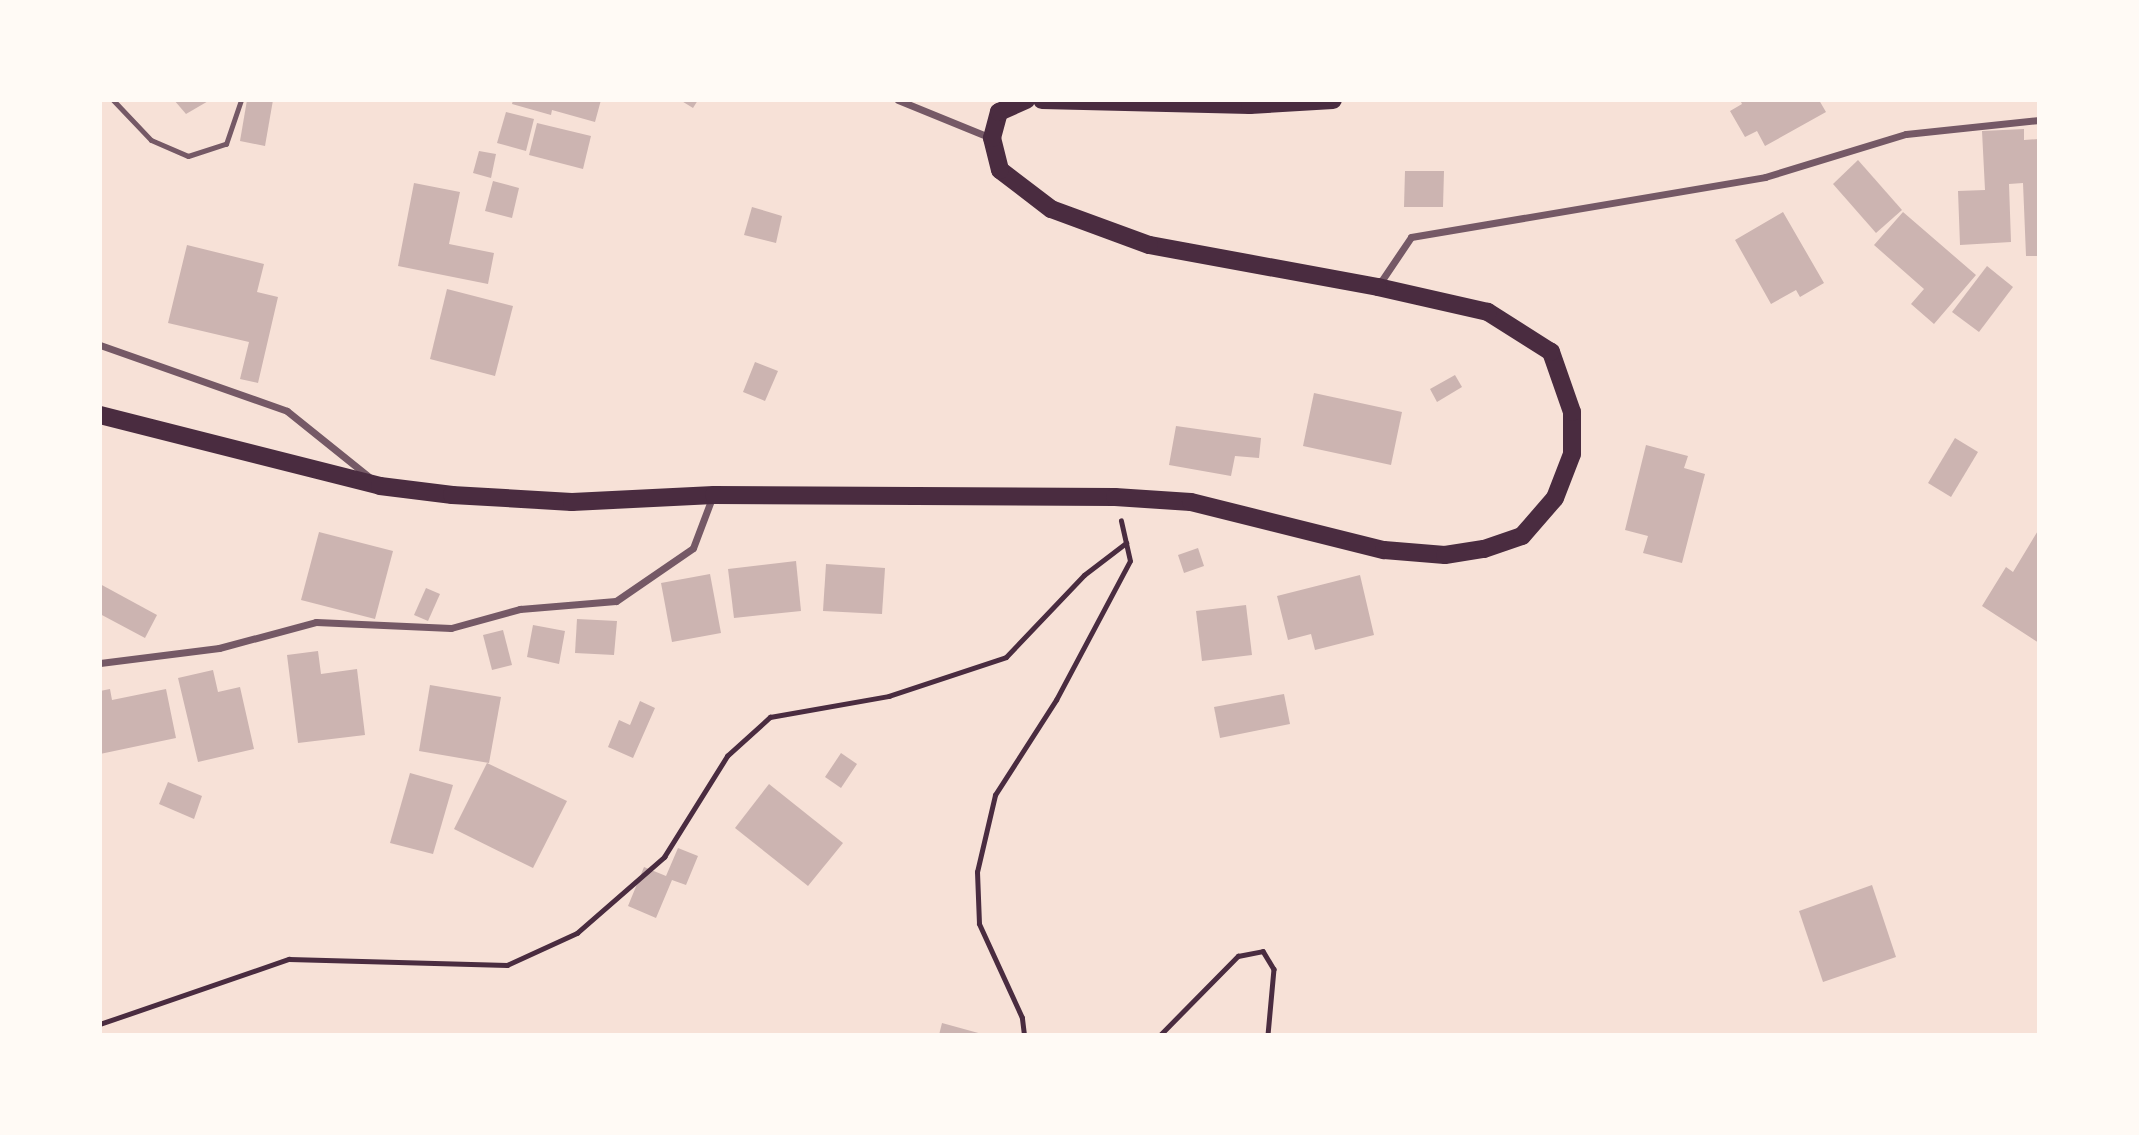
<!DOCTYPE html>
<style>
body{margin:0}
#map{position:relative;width:2139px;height:1135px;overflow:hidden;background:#f7e1d7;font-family:"Asap Condensed",sans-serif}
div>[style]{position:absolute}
.building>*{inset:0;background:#ccb4b1}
.path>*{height:4.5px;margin:-2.25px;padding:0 2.25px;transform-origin:2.25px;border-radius:2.25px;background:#4a2c40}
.service>*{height:5px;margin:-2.5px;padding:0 2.5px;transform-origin:2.5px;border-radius:2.5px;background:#755966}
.minor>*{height:7px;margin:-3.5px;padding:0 3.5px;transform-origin:3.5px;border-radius:3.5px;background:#755966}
.primary>*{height:18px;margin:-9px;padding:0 9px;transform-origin:9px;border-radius:9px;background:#4a2c40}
span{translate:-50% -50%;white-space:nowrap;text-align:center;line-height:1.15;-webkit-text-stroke:5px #fffaf5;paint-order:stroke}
.frame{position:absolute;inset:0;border:102px solid #fffaf5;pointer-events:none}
</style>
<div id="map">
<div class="building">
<div style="clip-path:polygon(174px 100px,210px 100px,186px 114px)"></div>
<div style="clip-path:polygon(247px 100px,273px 100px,265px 146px,240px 141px)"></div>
<div style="clip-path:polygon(513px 100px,601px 100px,595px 122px,552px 110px,551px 115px,512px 104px)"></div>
<div style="clip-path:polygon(680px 100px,698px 100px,693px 108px)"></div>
<div style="clip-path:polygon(1740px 100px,1819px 100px,1826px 112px,1765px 146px,1757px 131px,1745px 137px,1730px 111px,1742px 104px)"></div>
<div style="clip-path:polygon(506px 112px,534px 119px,526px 151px,497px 143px)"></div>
<div style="clip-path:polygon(537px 123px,591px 136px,583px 169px,529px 155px)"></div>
<div style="clip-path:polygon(2024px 129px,2024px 140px,2039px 139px,2039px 256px,2026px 256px,2023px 183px,2009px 184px,2011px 242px,1960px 245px,1958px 191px,1985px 190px,1982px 131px)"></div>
<div style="clip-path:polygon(479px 151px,496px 154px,491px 178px,473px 173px)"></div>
<div style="clip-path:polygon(1858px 160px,1902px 210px,1876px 233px,1833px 184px)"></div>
<div style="clip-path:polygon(1405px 171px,1444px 171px,1443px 207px,1404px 207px)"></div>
<div style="clip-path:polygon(493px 181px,519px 188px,512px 218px,485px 211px)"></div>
<div style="clip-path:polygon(414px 183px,460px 192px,449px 244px,494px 253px,488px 284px,398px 266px)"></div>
<div style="clip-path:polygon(752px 207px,782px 216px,776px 243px,744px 235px)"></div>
<div style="clip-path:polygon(1783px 212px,1824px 283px,1800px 297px,1796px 290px,1771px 304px,1735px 240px)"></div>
<div style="clip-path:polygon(1903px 212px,1976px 275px,1934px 324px,1911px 304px,1924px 289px,1874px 245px)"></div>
<div style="clip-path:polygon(187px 245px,264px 264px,257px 292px,278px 297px,258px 383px,240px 379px,249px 342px,168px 323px)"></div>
<div style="clip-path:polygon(1987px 266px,2013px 287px,1979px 332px,1952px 312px)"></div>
<div style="clip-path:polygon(447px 289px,513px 306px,495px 376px,430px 359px)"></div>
<div style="clip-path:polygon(755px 362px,778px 371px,765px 401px,743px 392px)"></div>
<div style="clip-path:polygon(1455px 375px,1462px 387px,1437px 402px,1430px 389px)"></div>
<div style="clip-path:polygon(1314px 393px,1402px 412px,1391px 465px,1303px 446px)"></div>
<div style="clip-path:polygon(1176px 426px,1261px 438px,1259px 458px,1235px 456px,1231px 476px,1169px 465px)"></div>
<div style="clip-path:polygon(1955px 438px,1978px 452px,1951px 497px,1928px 483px)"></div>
<div style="clip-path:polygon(1646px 445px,1688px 456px,1684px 468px,1705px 474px,1682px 563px,1643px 553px,1648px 536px,1625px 530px)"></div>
<div style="clip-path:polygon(2039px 529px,2039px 643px,1982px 606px,2006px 567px,2013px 572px)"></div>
<div style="clip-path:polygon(319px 532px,393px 551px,375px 619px,301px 600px)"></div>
<div style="clip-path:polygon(1198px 548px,1204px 566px,1184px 573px,1178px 555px)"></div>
<div style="clip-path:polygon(796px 561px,801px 611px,734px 618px,728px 569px)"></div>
<div style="clip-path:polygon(826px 564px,885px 568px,882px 614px,823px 611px)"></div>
<div style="clip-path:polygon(710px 574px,721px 633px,672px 642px,661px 583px)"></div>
<div style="clip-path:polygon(1360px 575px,1374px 635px,1315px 650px,1311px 634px,1288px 640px,1277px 596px)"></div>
<div style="clip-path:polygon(100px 584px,157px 615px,145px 638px,100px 614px)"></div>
<div style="clip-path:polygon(426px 588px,440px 594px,428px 621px,414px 615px)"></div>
<div style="clip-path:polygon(1246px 605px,1252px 655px,1202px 661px,1196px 611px)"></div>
<div style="clip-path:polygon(577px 619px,617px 621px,614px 655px,575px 653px)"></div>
<div style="clip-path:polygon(533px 625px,565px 631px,559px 664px,527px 657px)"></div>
<div style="clip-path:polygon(503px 630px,512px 665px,492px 670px,483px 635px)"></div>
<div style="clip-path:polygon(318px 651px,321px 674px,357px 669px,365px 735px,298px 743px,287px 655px)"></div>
<div style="clip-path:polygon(213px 670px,218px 692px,240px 687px,254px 749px,198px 762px,178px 678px)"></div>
<div style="clip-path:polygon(430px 685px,501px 697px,489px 763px,419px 751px)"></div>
<div style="clip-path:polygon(110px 689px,112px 700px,166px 689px,176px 738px,100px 754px,100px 691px)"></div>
<div style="clip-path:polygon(1284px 694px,1290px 724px,1220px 738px,1214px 707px)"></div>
<div style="clip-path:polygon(640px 701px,655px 708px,633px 758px,608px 747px,619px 720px,630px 725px)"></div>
<div style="clip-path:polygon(841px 753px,857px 764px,841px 788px,825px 777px)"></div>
<div style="clip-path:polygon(487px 763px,567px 801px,533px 868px,454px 829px)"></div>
<div style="clip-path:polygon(410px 773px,453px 785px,433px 854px,390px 843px)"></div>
<div style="clip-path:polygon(168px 782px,202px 796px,194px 819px,159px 804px)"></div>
<div style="clip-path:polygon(769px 784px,843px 843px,808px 886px,735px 828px)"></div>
<div style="clip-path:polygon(678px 848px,698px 856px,686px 885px,672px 880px,656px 918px,628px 906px,644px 867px,666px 876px)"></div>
<div style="clip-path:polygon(1872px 885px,1896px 957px,1823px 982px,1799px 911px)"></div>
<div style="clip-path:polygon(942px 1023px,982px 1034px,982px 1035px,939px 1035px)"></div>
</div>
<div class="path">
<div style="left:100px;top:1024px;width:200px;rotate:-19deg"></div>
<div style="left:289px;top:959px;width:218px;rotate:1.6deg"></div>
<div style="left:507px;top:965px;width:77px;rotate:-24.6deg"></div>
<div style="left:577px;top:933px;width:116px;rotate:-41.1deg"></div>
<div style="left:664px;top:857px;width:119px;rotate:-58deg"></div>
<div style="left:727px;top:756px;width:58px;rotate:-42.2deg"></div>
<div style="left:770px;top:717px;width:121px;rotate:-10deg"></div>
<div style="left:889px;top:696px;width:123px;rotate:-18.4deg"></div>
<div style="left:1006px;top:657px;width:113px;rotate:-46.4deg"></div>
<div style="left:1084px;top:575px;width:53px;rotate:-37.3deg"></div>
<div style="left:1024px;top:1035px;width:17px;rotate:-97deg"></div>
<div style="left:1022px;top:1018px;width:103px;rotate:-114.6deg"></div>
<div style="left:979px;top:924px;width:52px;rotate:-92.2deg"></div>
<div style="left:977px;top:872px;width:79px;rotate:-76.8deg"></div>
<div style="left:995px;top:795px;width:113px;rotate:-57.3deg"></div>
<div style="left:1056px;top:700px;width:157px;rotate:-62deg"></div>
<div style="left:1130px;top:561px;width:41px;rotate:-102.7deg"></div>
<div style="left:1160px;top:1035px;width:111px;rotate:-45.4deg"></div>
<div style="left:1238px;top:956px;width:25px;rotate:-11deg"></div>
<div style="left:1263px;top:951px;width:21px;rotate:59deg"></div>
<div style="left:1274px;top:969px;width:66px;rotate:95.2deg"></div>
</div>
<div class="service">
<div style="left:113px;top:100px;width:55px;rotate:46.5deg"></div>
<div style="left:151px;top:140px;width:40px;rotate:23.4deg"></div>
<div style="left:188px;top:156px;width:40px;rotate:-18deg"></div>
<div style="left:226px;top:144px;width:46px;rotate:-71.2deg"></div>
</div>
<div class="minor">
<div style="left:898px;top:100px;width:100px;rotate:22.2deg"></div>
<div style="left:1378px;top:286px;width:59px;rotate:-56deg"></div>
<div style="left:1411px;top:237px;width:359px;rotate:-9.6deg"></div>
<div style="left:1765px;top:177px;width:147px;rotate:-17deg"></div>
<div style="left:1906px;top:134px;width:134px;rotate:-6deg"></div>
<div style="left:100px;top:345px;width:198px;rotate:19.4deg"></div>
<div style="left:287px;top:411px;width:105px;rotate:38.8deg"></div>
<div style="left:100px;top:663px;width:120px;rotate:-7.2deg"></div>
<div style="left:219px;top:648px;width:100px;rotate:-15deg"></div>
<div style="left:316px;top:622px;width:135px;rotate:2.5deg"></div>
<div style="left:451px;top:628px;width:72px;rotate:-15.4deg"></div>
<div style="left:520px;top:609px;width:96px;rotate:-4.8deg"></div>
<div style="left:616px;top:601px;width:93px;rotate:-34.5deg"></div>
<div style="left:693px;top:548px;width:57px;rotate:-69.3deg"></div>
</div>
<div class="primary">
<div style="left:1042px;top:100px;width:208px;rotate:1.4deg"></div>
<div style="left:1250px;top:105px;width:83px;rotate:-3.4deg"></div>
<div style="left:100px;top:415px;width:289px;rotate:14.2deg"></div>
<div style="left:380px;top:486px;width:73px;rotate:7.1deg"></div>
<div style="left:452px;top:495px;width:120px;rotate:3.3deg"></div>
<div style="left:572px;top:502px;width:142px;rotate:-2.8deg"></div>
<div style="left:714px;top:495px;width:401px;rotate:0.3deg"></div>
<div style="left:1115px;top:497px;width:76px;rotate:3.8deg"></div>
<div style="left:1191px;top:502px;width:199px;rotate:14deg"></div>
<div style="left:1384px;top:550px;width:61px;rotate:4.7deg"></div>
<div style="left:1445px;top:555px;width:39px;rotate:-9deg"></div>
<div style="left:1484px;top:549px;width:40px;rotate:-18.9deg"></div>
<div style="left:1522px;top:536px;width:50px;rotate:-49deg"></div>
<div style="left:1555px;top:498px;width:47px;rotate:-68.9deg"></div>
<div style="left:1572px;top:454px;width:42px;rotate:-90deg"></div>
<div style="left:1572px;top:412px;width:64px;rotate:-109.3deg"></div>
<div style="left:1551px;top:352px;width:75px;rotate:-147.6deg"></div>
<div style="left:1488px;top:312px;width:113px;rotate:-167.2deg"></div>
<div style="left:1378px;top:287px;width:233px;rotate:-169.6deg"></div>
<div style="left:1149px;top:245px;width:104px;rotate:-159.8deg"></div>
<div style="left:1051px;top:209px;width:64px;rotate:-142.6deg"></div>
<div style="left:1000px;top:170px;width:33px;rotate:-104deg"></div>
<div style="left:992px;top:138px;width:27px;rotate:-75deg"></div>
<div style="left:999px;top:112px;width:30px;rotate:-24deg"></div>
</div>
<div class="frame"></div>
</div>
